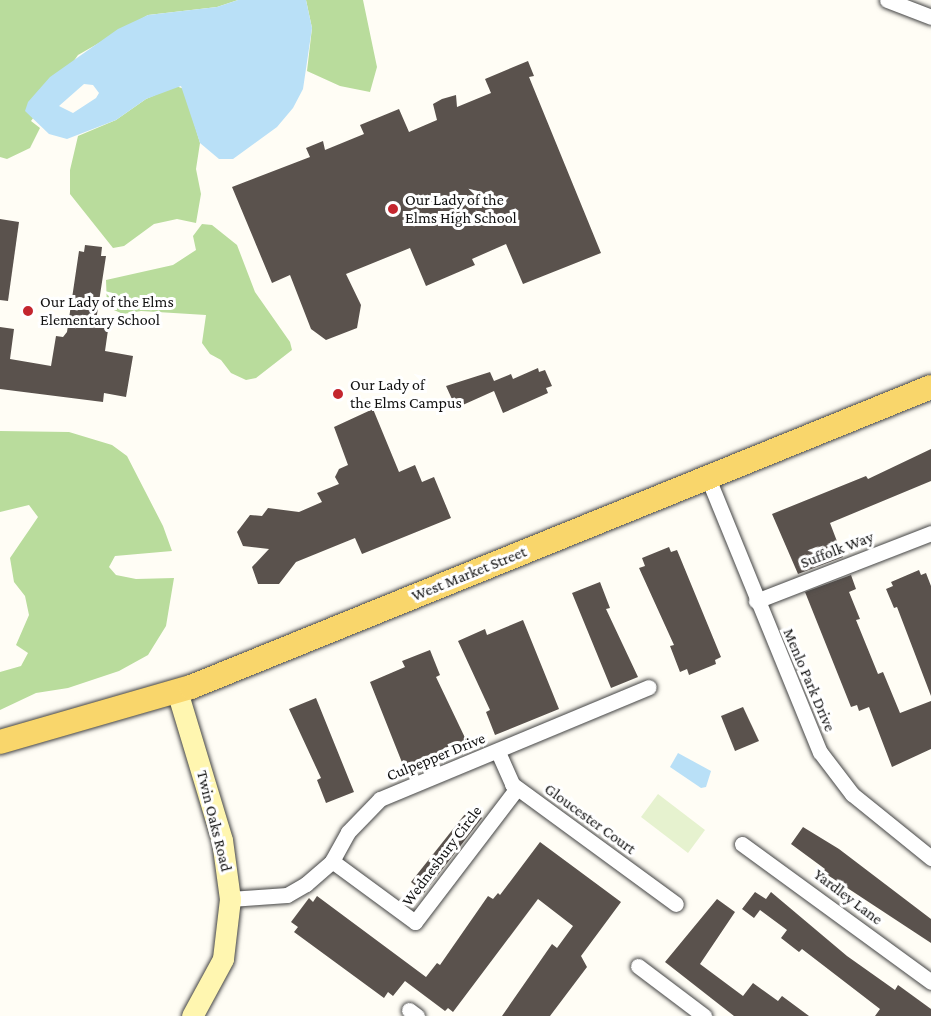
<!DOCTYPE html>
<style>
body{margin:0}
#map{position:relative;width:931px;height:1016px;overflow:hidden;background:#fffdf5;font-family:"Crimson Pro",serif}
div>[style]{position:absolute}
.forest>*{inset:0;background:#b9dc9c}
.pitch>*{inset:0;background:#e6f2cf}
.water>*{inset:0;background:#b9e0f7}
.building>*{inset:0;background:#5a524d}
.roads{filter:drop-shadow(0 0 2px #444) drop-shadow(0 0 2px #444)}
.minor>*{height:15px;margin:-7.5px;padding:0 7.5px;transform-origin:7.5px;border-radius:7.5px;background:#fff}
.secondary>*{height:21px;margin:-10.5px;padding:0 10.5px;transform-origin:10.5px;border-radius:10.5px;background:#fff6b0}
.primary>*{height:24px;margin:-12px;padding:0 12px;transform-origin:12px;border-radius:12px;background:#f9d66b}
.dots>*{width:16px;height:16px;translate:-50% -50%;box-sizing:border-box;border:3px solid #fff;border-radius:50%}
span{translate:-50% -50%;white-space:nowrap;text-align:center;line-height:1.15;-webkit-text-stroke:6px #fff;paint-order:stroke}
.poi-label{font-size:16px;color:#111}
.left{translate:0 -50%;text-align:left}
.street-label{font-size:16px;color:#111}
</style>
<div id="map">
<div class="forest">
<div style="clip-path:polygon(0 0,238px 0,217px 7px,148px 15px,78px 55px,31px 121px,40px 128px,30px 148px,7px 159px,0 157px)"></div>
<div style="clip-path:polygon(306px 0,363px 0,377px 67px,370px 92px,340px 86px,307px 71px,312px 28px)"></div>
<div style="clip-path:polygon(176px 86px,184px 89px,200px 143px,196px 169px,201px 194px,196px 223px,177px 219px,154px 224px,124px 246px,113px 248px,70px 194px,70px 170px,78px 136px,116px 120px,146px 99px)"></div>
<div style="clip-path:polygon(202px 224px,212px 225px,237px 245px,255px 292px,290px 342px,292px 350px,256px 378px,246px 380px,231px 373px,221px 360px,210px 354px,202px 343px,206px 315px,141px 311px,123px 314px,107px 307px,106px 280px,173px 265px,196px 250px,193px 236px)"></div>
<div style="clip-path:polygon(0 431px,69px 432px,112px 445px,127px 456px,163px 526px,172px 551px,115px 556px,109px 567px,116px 575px,136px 579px,174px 578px,166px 626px,148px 655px,119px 671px,68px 688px,36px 693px,0 710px,0 672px,21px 666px,28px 653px,16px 645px,29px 615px,25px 596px,14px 582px,10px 558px,38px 517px,29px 505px,0 512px)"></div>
</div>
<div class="pitch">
<div style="clip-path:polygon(658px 794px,705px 830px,688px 853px,641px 817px)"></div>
</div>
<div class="water">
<div style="clip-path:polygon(evenodd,238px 0,306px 0,312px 28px,303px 89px,293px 108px,277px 127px,233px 159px,219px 159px,200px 143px,181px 86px,146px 99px,116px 120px,67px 139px,49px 134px,25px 111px,28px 102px,50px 77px,118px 29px,148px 15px,217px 7px,238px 0,84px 84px,93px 85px,99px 93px,96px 98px,73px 113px,59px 106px,84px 84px)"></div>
<div style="clip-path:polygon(678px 753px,711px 771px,706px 787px,701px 788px,670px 767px)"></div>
</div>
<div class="building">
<div style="clip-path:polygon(528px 61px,534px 76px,529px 77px,601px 253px,523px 284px,506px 244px,472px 259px,475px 265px,426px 286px,410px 248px,346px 274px,361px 305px,357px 328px,326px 340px,311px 329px,290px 275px,272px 283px,232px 187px,310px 157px,306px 148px,323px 141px,325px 150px,364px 134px,360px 125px,399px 109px,409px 132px,437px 120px,433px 104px,442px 99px,456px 95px,457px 107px,491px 93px,485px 79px)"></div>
<div style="clip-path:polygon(0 219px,19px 222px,8px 301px,0 300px)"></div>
<div style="clip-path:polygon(85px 245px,102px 247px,101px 256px,106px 256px,96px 321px,109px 323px,105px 351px,133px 356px,126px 397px,104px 393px,103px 402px,0 389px,0 327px,14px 329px,10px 359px,51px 366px,56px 336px,63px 337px,67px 332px,79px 251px,84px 252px)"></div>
<div style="clip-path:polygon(538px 368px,539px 372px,545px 370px,552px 386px,546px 388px,548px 393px,503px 413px,494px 391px,456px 408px,446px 386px,490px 372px,494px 381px,511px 374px,513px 379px)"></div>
<div style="clip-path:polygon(373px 409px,399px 472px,415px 465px,422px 482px,434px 477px,451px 518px,362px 554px,355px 538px,296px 562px,279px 584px,258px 584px,252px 567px,269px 549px,243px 546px,237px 532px,250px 515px,262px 516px,268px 508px,299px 512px,322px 502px,317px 493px,339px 484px,335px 477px,339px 469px,348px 465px,334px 427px)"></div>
<div style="clip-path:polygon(931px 449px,931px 481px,830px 523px,843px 557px,798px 574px,772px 514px,866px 476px,868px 479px)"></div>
<div style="clip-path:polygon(669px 547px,671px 552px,677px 550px,721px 657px,715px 660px,716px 664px,689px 675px,687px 669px,680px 672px,670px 646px,674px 645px,639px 568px,645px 566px,642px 558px)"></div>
<div style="clip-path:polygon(919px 570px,921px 575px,926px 573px,931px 586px,931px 696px,897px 607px,894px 608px,886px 589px,893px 586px,891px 582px)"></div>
<div style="clip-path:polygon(851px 575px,856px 589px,849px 592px,860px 619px,856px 620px,878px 674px,883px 672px,900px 713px,931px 701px,931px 749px,892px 767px,869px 707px,859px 711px,857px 705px,851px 707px,805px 592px)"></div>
<div style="clip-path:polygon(600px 582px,610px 608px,606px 609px,638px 677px,611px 688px,572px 593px)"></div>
<div style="clip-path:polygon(523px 620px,559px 709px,495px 735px,486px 712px,490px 710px,458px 641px,485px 629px,487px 635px)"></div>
<div style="clip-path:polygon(430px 650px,440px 675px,436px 677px,468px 744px,405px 770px,370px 682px,405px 667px,402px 661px)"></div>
<div style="clip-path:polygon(316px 698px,354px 792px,326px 803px,317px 780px,321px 778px,289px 709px)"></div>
<div style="clip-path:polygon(743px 707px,759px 741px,735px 751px,721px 716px)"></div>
<div style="clip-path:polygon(469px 809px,482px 818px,424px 893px,411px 882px)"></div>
<div style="clip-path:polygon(803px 827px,839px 849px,931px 919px,931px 943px,823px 872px,825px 869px,791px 844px)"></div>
<div style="clip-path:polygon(540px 842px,621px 902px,581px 956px,587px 967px,550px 1016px,502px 1016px,552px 944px,557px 948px,573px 926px,538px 899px,453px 1012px,448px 1008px,445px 1011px,405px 981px,393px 996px,388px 992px,384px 998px,294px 932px,298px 927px,291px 922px,309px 898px,313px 902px,317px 896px,426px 977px,437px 963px,440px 965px,488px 896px,493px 899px,498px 893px,500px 895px)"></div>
<div style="clip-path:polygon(755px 892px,766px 899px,771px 892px,847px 956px,895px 990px,898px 985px,931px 1009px,931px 1016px,875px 1016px,880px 1009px,802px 949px,799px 952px,781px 938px,787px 930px,760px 910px,754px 918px,742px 909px)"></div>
<div style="clip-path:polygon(717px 899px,735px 912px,700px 964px,743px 996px,753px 983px,778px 1001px,782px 996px,809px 1016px,734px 1016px,665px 962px)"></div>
</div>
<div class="roads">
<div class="minor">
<div style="left:887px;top:0;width:47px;rotate:21.1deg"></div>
<div style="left:708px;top:478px;width:296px;rotate:67.8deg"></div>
<div style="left:820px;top:752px;width:53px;rotate:52.7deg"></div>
<div style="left:852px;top:794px;width:102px;rotate:39deg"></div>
<div style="left:756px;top:601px;width:188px;rotate:-21.2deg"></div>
<div style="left:498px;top:752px;width:35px;rotate:66deg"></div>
<div style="left:512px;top:784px;width:203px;rotate:36.2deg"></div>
<div style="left:742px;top:844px;width:234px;rotate:36.1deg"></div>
<div style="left:332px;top:861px;width:103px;rotate:36.3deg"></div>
<div style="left:415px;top:922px;width:168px;rotate:-52.7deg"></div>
<div style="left:230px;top:899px;width:57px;rotate:-4deg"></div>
<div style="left:287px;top:895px;width:22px;rotate:-30deg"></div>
<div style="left:306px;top:884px;width:35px;rotate:-41deg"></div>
<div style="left:332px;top:861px;width:33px;rotate:-61deg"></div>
<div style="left:348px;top:832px;width:46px;rotate:-45.9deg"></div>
<div style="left:380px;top:799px;width:291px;rotate:-22.6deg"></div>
<div style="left:638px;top:966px;width:83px;rotate:37.1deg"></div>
<div style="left:409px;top:1010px;width:10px;rotate:37deg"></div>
</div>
<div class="secondary">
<div style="left:177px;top:691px;width:156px;rotate:73.2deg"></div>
<div style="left:222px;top:840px;width:60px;rotate:82.3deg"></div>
<div style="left:230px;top:899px;width:60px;rotate:96.7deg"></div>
<div style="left:223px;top:959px;width:65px;rotate:118.5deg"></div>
</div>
<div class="primary">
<div style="left:0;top:742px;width:199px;rotate:-16.1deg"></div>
<div style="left:191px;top:687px;width:798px;rotate:-22.07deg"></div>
</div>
</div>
<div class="dots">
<div style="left:393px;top:209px;background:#c4262e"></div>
<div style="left:28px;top:311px;background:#c4262e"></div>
<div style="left:338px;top:394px;background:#c4262e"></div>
</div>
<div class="poi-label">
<span class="left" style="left:405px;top:209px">Our Lady of the<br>Elms High School</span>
<span class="left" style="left:40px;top:311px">Our Lady of the Elms<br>Elementary School</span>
<span class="left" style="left:350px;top:394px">Our Lady of<br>the Elms Campus</span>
</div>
<div class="street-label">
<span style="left:837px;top:550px;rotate:-21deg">Suffolk Way</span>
<span style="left:469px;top:574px;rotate:-22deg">West Market Street</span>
<span style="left:809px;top:680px;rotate:67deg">Menlo Park Drive</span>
<span style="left:436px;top:757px;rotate:-22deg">Culpepper Drive</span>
<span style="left:590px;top:819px;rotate:36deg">Gloucester Court</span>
<span style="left:214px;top:821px;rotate:76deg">Twin Oaks Road</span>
<span style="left:442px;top:856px;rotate:-53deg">Wednesbury Circle</span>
<span style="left:848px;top:897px;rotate:37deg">Yardley Lane</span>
</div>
</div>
